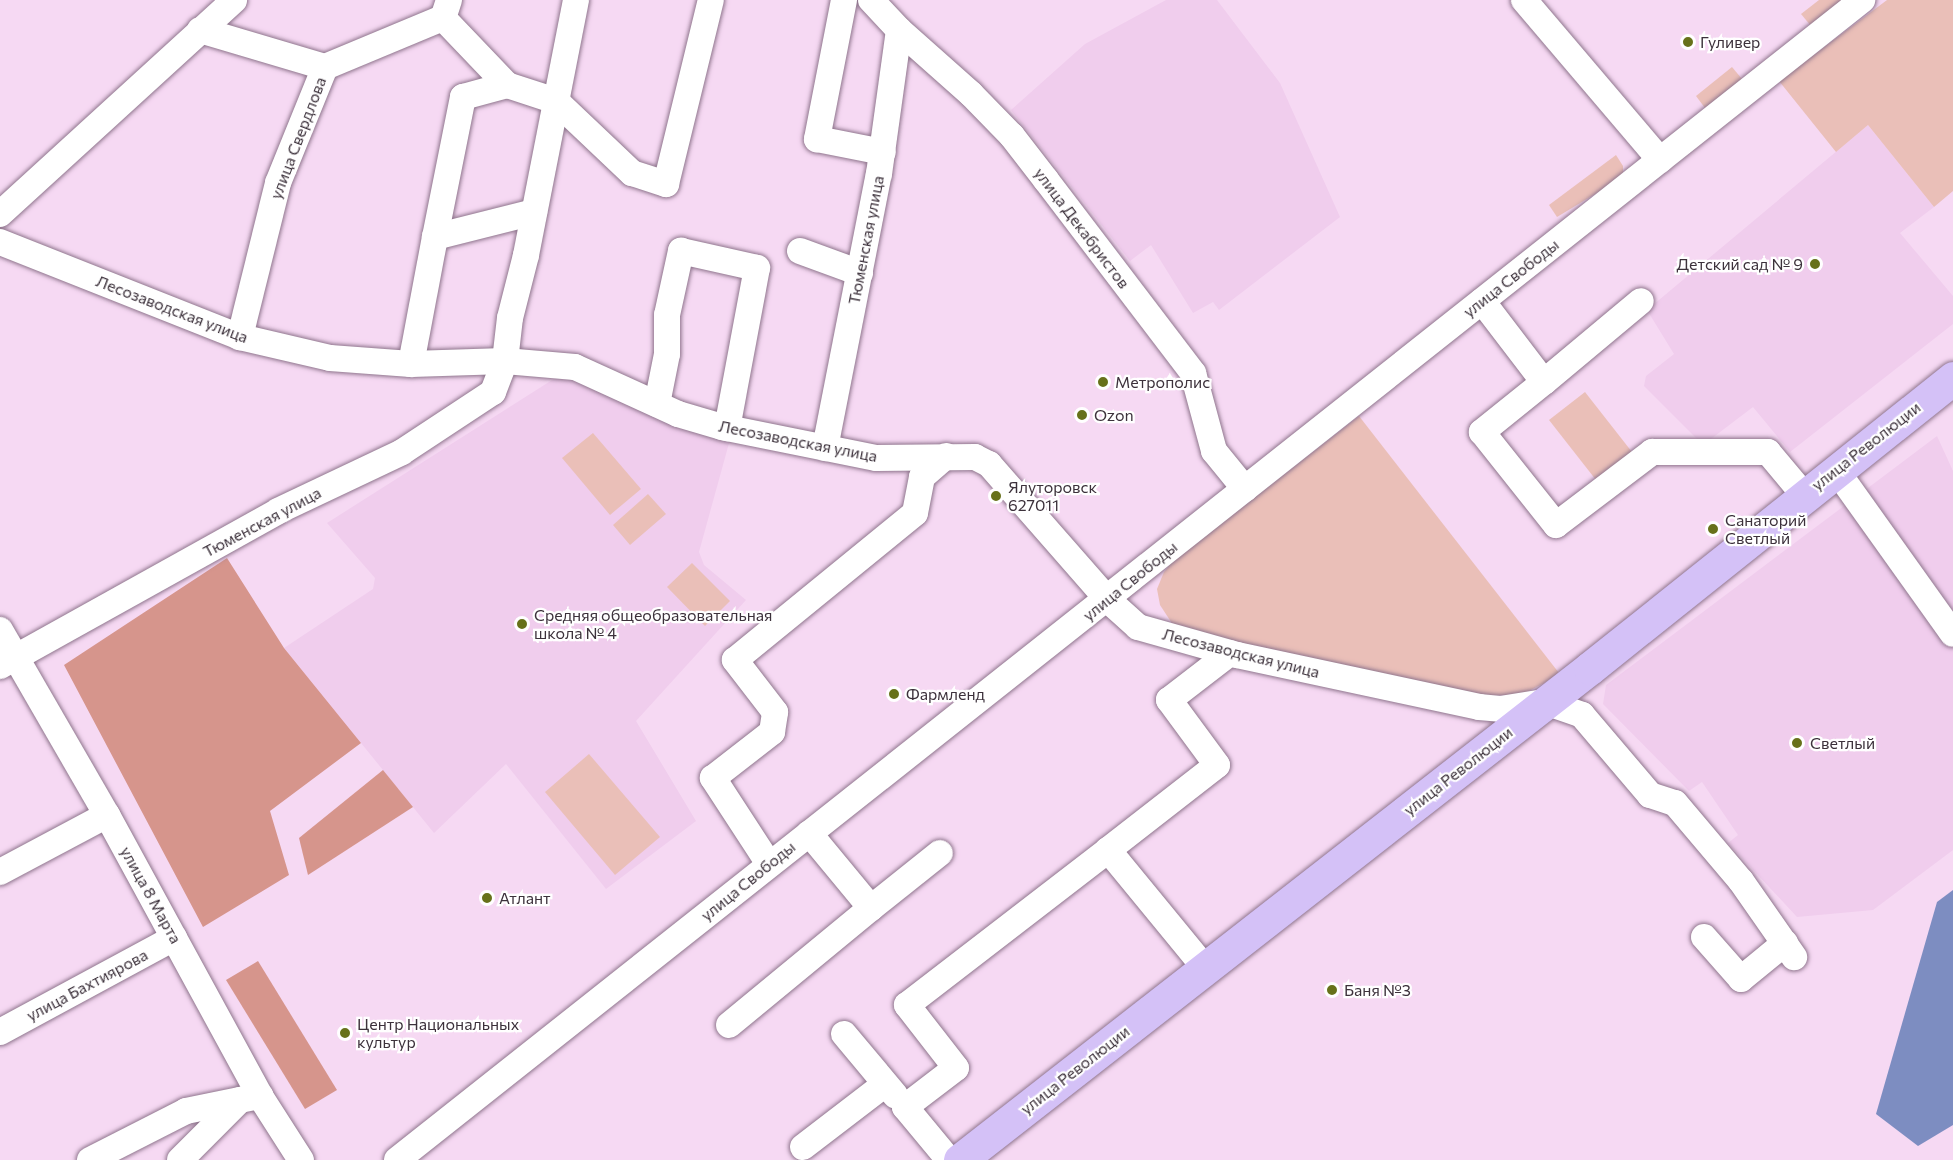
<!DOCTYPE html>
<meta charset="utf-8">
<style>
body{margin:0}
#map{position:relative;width:1953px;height:1160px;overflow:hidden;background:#f6d9f3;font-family:Commissioner,sans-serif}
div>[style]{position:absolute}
.built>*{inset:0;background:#f0cded}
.green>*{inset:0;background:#eabfb8}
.forest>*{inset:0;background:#d6958c}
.water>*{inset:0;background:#7d8dc1}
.roads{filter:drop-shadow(0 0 2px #8f758d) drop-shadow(0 0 2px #8f758d)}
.minor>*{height:26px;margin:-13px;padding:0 13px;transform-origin:13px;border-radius:13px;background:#fff}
.major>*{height:33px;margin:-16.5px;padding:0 16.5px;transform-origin:16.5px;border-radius:16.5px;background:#d4c1f7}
.dots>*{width:16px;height:16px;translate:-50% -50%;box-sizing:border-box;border:3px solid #fff;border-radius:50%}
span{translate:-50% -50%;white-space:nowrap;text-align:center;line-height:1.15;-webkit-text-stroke:4.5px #fff;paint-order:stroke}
.poi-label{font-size:16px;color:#3c313b}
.left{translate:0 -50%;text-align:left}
.right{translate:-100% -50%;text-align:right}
.street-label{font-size:16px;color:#3c313b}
</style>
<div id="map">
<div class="built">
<div style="clip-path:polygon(1166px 0,1217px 0,1280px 83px,1340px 217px,1219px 310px,1213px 302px,1193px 313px,1151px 245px,1130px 261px,1011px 110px,1085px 44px)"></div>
<div style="clip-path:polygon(1868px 125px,1934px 207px,1900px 233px,1953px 296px,1953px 324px,1790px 452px,1753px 407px,1703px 445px,1644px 386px,1646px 376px,1674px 354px,1647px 310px)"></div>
<div style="clip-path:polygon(560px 375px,731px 436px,699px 552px,704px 565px,746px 600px,636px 721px,696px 821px,606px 889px,506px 764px,434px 833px,284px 648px,373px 589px,375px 578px,327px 523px)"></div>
<div style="clip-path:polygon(1937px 436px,1953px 471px,1953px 850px,1873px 910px,1797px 917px,1728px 843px,1738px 835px,1702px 782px,1689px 791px,1603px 704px,1606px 685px)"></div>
</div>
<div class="green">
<div style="clip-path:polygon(1819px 0,1844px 0,1811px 26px,1801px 14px)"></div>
<div style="clip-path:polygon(1887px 0,1953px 0,1953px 191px,1934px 207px,1868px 125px,1836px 152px,1779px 81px)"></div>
<div style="clip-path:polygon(1732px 67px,1742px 79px,1705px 108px,1696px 96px)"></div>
<div style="clip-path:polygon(1616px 155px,1623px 166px,1623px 174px,1615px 182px,1557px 217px,1549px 205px)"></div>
<div style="clip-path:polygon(1585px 392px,1632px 452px,1596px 480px,1549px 420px)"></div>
<div style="clip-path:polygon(1359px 416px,1559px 673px,1544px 683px,1523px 694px,1489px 696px,1226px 644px,1175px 628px,1160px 605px,1157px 589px,1164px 572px,1172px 562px)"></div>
<div style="clip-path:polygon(593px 433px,641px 489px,610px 515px,562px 458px)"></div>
<div style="clip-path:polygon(648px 494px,666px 514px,630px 545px,613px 525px)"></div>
<div style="clip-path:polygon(692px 563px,730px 601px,705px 626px,667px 587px)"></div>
<div style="clip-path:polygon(589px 754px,660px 837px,615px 875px,545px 792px)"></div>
</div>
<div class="forest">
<div style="clip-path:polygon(227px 558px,284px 648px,361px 743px,270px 811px,289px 875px,203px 927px,64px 665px)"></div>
<div style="clip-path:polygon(383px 770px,413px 807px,308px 875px,299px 838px)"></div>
<div style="clip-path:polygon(258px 961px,337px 1090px,305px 1109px,226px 980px)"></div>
</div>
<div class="water">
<div style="clip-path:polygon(1953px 890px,1953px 1125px,1918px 1146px,1876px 1114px,1937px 902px)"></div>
</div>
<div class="roads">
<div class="minor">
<div style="left:449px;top:0;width:19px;rotate:108deg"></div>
<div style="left:443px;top:18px;width:93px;rotate:46.3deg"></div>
<div style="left:507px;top:85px;width:52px;rotate:18.1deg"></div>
<div style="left:556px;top:101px;width:105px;rotate:43.5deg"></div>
<div style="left:632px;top:173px;width:36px;rotate:18deg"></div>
<div style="left:666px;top:184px;width:189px;rotate:-76.3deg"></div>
<div style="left:844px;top:0;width:142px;rotate:101deg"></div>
<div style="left:817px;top:139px;width:67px;rotate:11.1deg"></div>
<div style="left:871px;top:0;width:41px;rotate:47deg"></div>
<div style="left:899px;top:30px;width:96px;rotate:41.6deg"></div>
<div style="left:971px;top:94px;width:59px;rotate:45.7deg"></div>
<div style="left:1012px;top:136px;width:56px;rotate:52.3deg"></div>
<div style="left:1046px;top:180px;width:243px;rotate:52.7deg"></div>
<div style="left:1193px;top:373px;width:81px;rotate:74.9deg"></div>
<div style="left:1214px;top:451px;width:49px;rotate:50.8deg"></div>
<div style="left:1524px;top:0;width:210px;rotate:49.6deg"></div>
<div style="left:200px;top:30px;width:130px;rotate:16.5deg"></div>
<div style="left:325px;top:67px;width:125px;rotate:112.1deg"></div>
<div style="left:278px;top:183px;width:159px;rotate:103.9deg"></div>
<div style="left:325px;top:67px;width:128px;rotate:-22.6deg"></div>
<div style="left:0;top:214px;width:317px;rotate:-42.4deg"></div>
<div style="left:435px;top:237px;width:143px;rotate:-78.7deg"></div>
<div style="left:463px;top:97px;width:46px;rotate:-15.3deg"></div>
<div style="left:0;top:242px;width:258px;rotate:21.6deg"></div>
<div style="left:240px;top:337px;width:92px;rotate:13.1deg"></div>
<div style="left:330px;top:358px;width:81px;rotate:4.2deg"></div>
<div style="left:411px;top:364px;width:94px;rotate:-1.8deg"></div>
<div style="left:505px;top:361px;width:70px;rotate:4.9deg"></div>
<div style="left:575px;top:367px;width:113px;rotate:24.5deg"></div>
<div style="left:678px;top:414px;width:46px;rotate:16.5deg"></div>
<div style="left:722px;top:427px;width:157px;rotate:11.4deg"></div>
<div style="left:876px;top:458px;width:99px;rotate:-0.6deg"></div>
<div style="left:975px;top:457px;width:16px;rotate:27deg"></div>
<div style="left:989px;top:464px;width:181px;rotate:48.8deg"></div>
<div style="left:1108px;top:600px;width:40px;rotate:42deg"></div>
<div style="left:1138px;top:627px;width:103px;rotate:15.8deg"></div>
<div style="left:1237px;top:655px;width:248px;rotate:12.1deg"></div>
<div style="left:1479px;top:707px;width:21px;rotate:5deg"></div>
<div style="left:1500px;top:709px;width:46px;rotate:-8.8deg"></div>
<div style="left:1545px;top:702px;width:39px;rotate:19deg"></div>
<div style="left:1582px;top:715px;width:105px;rotate:49.6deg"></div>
<div style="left:1650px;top:795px;width:26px;rotate:18deg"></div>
<div style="left:1675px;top:803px;width:102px;rotate:49.8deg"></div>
<div style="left:1741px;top:881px;width:93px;rotate:55.1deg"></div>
<div style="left:800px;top:251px;width:64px;rotate:20.1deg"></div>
<div style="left:1482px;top:301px;width:102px;rotate:52.6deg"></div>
<div style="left:1544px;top:382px;width:80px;rotate:141.1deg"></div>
<div style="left:1482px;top:432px;width:119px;rotate:51.5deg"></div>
<div style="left:1556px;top:525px;width:121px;rotate:-37.2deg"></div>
<div style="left:1652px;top:452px;width:116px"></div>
<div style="left:1768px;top:452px;width:56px;rotate:50.1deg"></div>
<div style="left:411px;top:364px;width:129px;rotate:-79.3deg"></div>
<div style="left:435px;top:237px;width:102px;rotate:-14.2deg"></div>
<div style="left:1544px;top:382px;width:126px;rotate:-39.9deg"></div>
<div style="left:657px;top:404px;width:51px;rotate:-78.7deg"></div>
<div style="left:667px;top:354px;width:39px;rotate:-90deg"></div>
<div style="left:667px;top:315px;width:66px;rotate:-77.7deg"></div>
<div style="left:681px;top:251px;width:78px;rotate:12.6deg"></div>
<div style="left:757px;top:268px;width:163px;rotate:100.6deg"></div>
<div style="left:825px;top:448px;width:279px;rotate:-78.9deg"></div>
<div style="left:879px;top:174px;width:145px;rotate:-82.1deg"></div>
<div style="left:1836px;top:470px;width:201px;rotate:54.5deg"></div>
<div style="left:0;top:630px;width:214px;rotate:60deg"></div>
<div style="left:107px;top:815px;width:320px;rotate:61.4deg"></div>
<div style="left:260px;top:1096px;width:76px;rotate:57.4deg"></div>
<div style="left:0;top:666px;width:318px;rotate:-29.1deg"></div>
<div style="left:278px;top:511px;width:137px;rotate:-25.4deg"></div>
<div style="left:402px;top:452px;width:109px;rotate:-33.4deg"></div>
<div style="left:493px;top:392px;width:33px;rotate:-69deg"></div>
<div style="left:505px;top:361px;width:43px;rotate:-83.4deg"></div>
<div style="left:510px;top:318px;width:65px;rotate:-75.7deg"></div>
<div style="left:526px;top:255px;width:260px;rotate:-78.9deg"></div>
<div style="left:769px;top:864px;width:103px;rotate:-123.1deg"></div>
<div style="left:713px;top:778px;width:75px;rotate:-37.9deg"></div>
<div style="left:772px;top:732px;width:20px;rotate:-81deg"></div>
<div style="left:775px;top:712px;width:66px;rotate:-127.6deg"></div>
<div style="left:735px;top:660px;width:232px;rotate:-39.2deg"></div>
<div style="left:915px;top:513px;width:37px;rotate:-79deg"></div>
<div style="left:922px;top:477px;width:32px;rotate:-41deg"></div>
<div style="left:0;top:872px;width:121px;rotate:-28deg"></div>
<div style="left:871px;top:908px;width:88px;rotate:-38.6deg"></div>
<div style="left:1704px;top:937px;width:56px;rotate:48.6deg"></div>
<div style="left:1741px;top:979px;width:57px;rotate:-39.3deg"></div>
<div style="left:1205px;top:968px;width:153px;rotate:-129.4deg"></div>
<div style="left:1108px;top:850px;width:138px;rotate:-37.9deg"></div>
<div style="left:1217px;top:765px;width:81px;rotate:-126.4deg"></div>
<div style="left:1169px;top:700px;width:77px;rotate:-37.6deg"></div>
<div style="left:729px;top:1025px;width:184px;rotate:-39.5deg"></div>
<div style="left:871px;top:908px;width:97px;rotate:-129.6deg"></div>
<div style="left:0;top:1032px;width:198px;rotate:-28.4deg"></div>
<div style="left:844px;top:1034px;width:80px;rotate:50.1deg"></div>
<div style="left:803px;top:1147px;width:103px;rotate:-37.5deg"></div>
<div style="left:90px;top:1160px;width:108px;rotate:-27deg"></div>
<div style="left:186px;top:1111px;width:76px;rotate:-11.5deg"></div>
<div style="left:180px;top:1160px;width:85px;rotate:-45deg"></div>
<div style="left:397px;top:1160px;width:1869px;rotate:-38.37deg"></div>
<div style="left:949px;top:1160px;width:69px;rotate:-129.7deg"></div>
<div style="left:905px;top:1107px;width:64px;rotate:-37.4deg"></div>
<div style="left:956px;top:1068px;width:80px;rotate:-127.9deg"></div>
<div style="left:907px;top:1005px;width:254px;rotate:-37.6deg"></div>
</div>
<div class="major">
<div style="left:960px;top:1160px;width:799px;rotate:-37.99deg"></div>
<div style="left:1590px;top:668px;width:465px;rotate:-38.6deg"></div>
</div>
</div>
<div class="dots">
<div style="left:1688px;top:42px;background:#67711a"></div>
<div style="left:1815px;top:264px;background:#67711a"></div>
<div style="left:1103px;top:382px;background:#67711a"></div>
<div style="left:1082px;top:415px;background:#67711a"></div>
<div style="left:996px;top:496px;background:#67711a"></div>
<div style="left:1713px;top:529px;background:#67711a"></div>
<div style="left:522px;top:624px;background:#67711a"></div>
<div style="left:894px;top:694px;background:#67711a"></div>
<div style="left:1797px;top:743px;background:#67711a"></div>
<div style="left:487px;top:898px;background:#67711a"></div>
<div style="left:1332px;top:990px;background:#67711a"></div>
<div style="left:345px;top:1033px;background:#67711a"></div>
</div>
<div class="poi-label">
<span class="left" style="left:1700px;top:42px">Гуливер</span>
<span class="right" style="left:1803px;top:264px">Детский сад № 9</span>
<span class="left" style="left:1115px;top:382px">Метрополис</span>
<span class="left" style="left:1094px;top:415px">Ozon</span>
<span class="left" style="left:1008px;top:496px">Ялуторовск<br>627011</span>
<span class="left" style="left:1725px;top:529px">Санаторий<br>Светлый</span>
<span class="left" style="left:534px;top:624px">Средняя общеобразовательная<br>школа № 4</span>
<span class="left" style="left:906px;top:694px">Фармленд</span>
<span class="left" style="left:1810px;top:743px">Светлый</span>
<span class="left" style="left:499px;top:898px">Атлант</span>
<span class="left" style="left:1344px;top:990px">Баня №3</span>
<span class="left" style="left:357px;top:1033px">Центр Национальных<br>культур</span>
</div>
<div class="street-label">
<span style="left:298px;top:138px;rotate:-69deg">улица Свердлова</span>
<span style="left:1082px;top:228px;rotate:53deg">улица Декабристов</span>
<span style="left:866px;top:240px;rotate:-79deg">Тюменская улица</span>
<span style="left:1511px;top:278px;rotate:-38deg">улица Свободы</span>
<span style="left:172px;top:309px;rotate:21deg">Лесозаводская улица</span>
<span style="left:798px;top:441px;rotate:11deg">Лесозаводская улица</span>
<span style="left:1866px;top:446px;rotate:-38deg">улица Революции</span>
<span style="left:262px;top:522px;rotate:-28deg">Тюменская улица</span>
<span style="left:1130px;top:581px;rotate:-39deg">улица Свободы</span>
<span style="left:1241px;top:653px;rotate:14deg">Лесозаводская улица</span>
<span style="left:1458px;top:771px;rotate:-38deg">улица Революции</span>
<span style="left:748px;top:881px;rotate:-39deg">улица Свободы</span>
<span style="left:151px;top:895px;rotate:61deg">улица 8 Марта</span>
<span style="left:87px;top:985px;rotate:-28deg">улица Бахтиярова</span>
<span style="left:1075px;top:1070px;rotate:-38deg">улица Революции</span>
</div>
</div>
